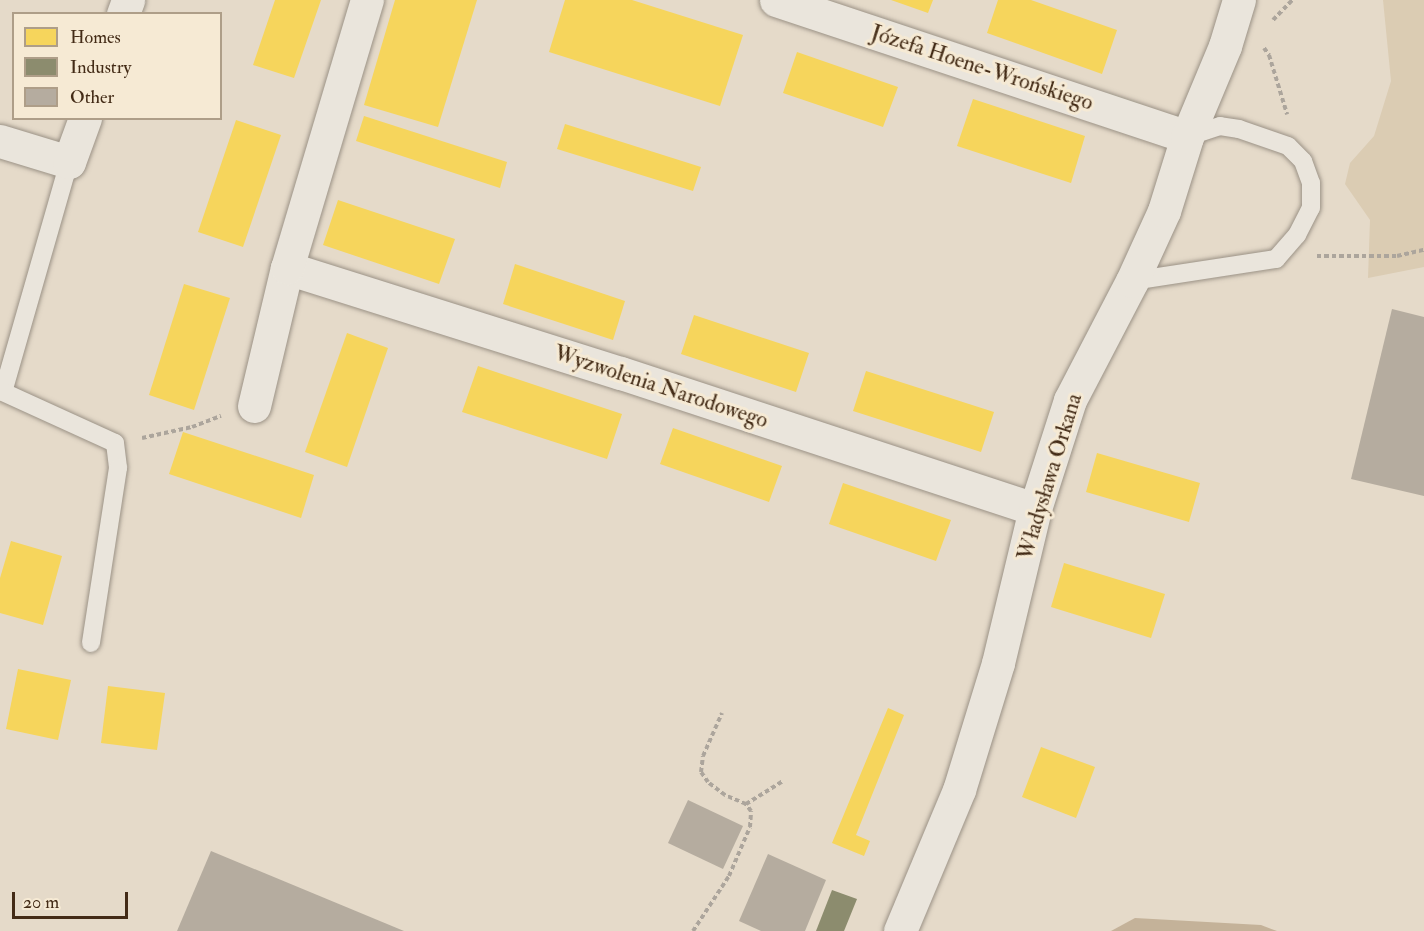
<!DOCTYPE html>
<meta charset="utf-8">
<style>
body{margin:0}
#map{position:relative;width:1424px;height:931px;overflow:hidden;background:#e5dac9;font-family:"IM FELL Double Pica",serif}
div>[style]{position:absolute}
.green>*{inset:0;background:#dbccb3}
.water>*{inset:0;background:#c4b299}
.homes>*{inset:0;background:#f6d55c}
.industry>*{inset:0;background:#8c8c6e}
.building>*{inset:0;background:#b5ac9f}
.path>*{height:4px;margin-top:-2px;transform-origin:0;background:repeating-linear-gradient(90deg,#aca59c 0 4.5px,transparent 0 7.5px)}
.roads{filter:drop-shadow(0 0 2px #9b9286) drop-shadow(0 0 2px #9b9286)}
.lane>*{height:18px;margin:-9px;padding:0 9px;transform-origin:9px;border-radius:9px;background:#eae5dc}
.street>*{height:33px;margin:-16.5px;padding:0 16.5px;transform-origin:16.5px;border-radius:16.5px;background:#eae5dc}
span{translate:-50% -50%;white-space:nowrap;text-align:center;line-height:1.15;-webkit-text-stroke:6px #f6ead4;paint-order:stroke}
.street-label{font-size:22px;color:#432b16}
.legend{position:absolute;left:12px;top:12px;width:210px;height:108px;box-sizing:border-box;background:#f6ead4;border:2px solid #ae9e88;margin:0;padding:8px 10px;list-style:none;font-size:18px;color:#432b16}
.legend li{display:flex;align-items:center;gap:12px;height:30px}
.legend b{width:30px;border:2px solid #ae9e88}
.scale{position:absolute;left:12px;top:892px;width:116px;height:27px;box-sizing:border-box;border:3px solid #432b16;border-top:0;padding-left:8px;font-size:18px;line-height:21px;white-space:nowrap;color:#432b16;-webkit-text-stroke:4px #f6ead4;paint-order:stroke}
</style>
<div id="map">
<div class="green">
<div style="clip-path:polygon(1383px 0,1424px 0,1424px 267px,1368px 278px,1370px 220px,1345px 184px,1350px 163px,1374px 136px,1391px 81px)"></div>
</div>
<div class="water">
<div style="clip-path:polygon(1135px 918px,1261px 925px,1277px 931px,1111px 931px)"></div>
</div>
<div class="homes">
<div style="clip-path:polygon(275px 0,321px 0,294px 78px,253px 65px)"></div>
<div style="clip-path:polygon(395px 0,477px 0,438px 127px,364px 105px)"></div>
<div style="clip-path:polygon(565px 0,632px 0,743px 35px,720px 106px,549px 52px)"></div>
<div style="clip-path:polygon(891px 0,933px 0,928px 13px)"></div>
<div style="clip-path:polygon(998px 0,1031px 0,1117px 30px,1102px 74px,987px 33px)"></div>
<div style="clip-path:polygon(797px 52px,898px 87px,883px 127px,783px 93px)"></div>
<div style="clip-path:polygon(973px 99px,1085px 136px,1071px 183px,957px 146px)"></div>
<div style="clip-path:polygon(364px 116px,507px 162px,500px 188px,356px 141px)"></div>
<div style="clip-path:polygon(236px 120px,281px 135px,243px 247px,198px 232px)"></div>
<div style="clip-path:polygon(565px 124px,701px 167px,693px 191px,557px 149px)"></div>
<div style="clip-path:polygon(338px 200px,455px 239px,439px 284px,323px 245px)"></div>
<div style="clip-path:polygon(515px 264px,625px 301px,613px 340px,503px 304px)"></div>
<div style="clip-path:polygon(184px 284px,230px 298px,194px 410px,149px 395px)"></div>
<div style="clip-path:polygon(694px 315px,809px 353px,796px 392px,681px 354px)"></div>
<div style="clip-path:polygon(347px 333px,388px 348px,347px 467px,305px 452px)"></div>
<div style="clip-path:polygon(478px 366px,622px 414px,607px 459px,462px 412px)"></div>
<div style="clip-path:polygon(866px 371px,994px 412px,981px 452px,853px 411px)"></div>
<div style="clip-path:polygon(673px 428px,782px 466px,769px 502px,660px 464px)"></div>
<div style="clip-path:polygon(183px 432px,314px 475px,301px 518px,169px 474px)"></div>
<div style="clip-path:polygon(1097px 453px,1200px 483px,1189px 522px,1086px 492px)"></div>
<div style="clip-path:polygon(843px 483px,951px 520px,936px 561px,829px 524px)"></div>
<div style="clip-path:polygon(11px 541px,62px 556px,43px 625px,0 613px,0 578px)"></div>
<div style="clip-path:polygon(1064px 563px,1165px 594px,1151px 638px,1051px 607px)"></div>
<div style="clip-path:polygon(18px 669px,71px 680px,58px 740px,6px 729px)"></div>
<div style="clip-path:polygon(108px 686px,165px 693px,157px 750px,101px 743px)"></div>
<div style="clip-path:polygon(888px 708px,904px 715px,856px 835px,870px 841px,864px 856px,832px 843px)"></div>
<div style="clip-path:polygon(1041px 747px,1095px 767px,1076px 818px,1022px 797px)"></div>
</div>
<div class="industry">
<div style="clip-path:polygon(832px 890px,857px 899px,844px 931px,816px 931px)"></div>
</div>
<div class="building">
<div style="clip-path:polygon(1392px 309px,1424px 317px,1424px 496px,1351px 479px)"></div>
<div style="clip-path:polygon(688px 800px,743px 826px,723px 869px,668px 843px)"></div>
<div style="clip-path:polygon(211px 851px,404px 931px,177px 931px)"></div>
<div style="clip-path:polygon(768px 854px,826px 880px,805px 931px,761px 931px,739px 921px)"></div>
</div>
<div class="path">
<div style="left:1273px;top:20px;width:28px;rotate:-46deg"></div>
<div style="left:1264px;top:48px;width:9px;rotate:54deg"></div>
<div style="left:1269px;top:55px;width:62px;rotate:73deg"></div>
<div style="left:1317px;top:256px;width:80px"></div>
<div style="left:1397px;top:256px;width:28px;rotate:-13deg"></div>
<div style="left:142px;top:438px;width:51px;rotate:-12.4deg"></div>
<div style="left:192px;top:427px;width:31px;rotate:-21deg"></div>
<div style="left:746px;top:804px;width:44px;rotate:-31.9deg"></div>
<div style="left:693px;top:931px;width:66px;rotate:-56.8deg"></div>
<div style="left:729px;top:876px;width:53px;rotate:-66.8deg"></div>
<div style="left:750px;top:827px;width:16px;rotate:-86deg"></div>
<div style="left:751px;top:811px;width:9px;rotate:-126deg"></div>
<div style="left:746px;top:804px;width:23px;rotate:-157deg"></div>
<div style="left:725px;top:795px;width:21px;rotate:-143deg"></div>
<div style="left:708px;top:782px;width:12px;rotate:-125deg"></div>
<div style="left:701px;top:772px;width:16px;rotate:-83deg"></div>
<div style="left:703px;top:756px;width:47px;rotate:-66.2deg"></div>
</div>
<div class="roads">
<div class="lane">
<div style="left:69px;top:162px;width:239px;rotate:106deg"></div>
<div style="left:3px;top:392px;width:123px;rotate:24.5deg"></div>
<div style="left:115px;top:443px;width:25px;rotate:83deg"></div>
<div style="left:118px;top:468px;width:177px;rotate:98.8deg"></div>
<div style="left:1132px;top:281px;width:146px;rotate:-8.7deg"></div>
<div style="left:1276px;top:259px;width:32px;rotate:-49deg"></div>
<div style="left:1297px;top:235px;width:30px;rotate:-63deg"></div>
<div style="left:1311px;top:208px;width:25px;rotate:-90deg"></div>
<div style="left:1311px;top:183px;width:23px;rotate:-110deg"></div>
<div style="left:1303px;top:161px;width:21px;rotate:-135deg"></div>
<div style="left:1288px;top:146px;width:52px;rotate:-160.9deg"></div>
<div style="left:1239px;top:129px;width:19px;rotate:-171deg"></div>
<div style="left:1220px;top:126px;width:35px;rotate:162deg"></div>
</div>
<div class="street">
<div style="left:776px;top:0;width:433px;rotate:18.4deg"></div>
<div style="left:123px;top:14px;width:15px;rotate:-70deg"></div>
<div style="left:0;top:141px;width:72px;rotate:16.9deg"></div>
<div style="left:69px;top:162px;width:47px;rotate:-70deg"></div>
<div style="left:287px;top:268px;width:350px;rotate:17.5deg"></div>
<div style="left:621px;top:373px;width:436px;rotate:18.2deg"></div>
<div style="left:254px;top:406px;width:142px;rotate:-76.6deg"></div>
<div style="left:287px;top:268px;width:280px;rotate:-73.4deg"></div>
<div style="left:900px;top:931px;width:153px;rotate:-67.3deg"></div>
<div style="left:959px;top:790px;width:133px;rotate:-72.9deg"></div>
<div style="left:998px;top:663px;width:158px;rotate:-76.5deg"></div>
<div style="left:1035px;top:509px;width:114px;rotate:-72.2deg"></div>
<div style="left:1070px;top:400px;width:134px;rotate:-62.5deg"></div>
<div style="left:1132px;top:281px;width:77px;rotate:-65.4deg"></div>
<div style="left:1164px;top:211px;width:77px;rotate:-72.7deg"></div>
<div style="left:1187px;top:137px;width:99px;rotate:-67.3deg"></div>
<div style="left:1225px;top:46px;width:48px;rotate:-73.1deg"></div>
</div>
</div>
<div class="street-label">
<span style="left:982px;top:68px;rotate:18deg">Józefa Hoene-Wrońskiego</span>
<span style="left:661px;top:387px;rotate:18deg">Wyzwolenia Narodowego</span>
<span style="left:1050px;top:477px;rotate:-73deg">Władysława Orkana</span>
</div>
<ul class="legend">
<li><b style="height:16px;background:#f6d55c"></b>Homes</li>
<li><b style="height:16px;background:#8c8c6e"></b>Industry</li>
<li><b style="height:16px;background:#b5ac9f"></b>Other</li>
</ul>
<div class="scale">20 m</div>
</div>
